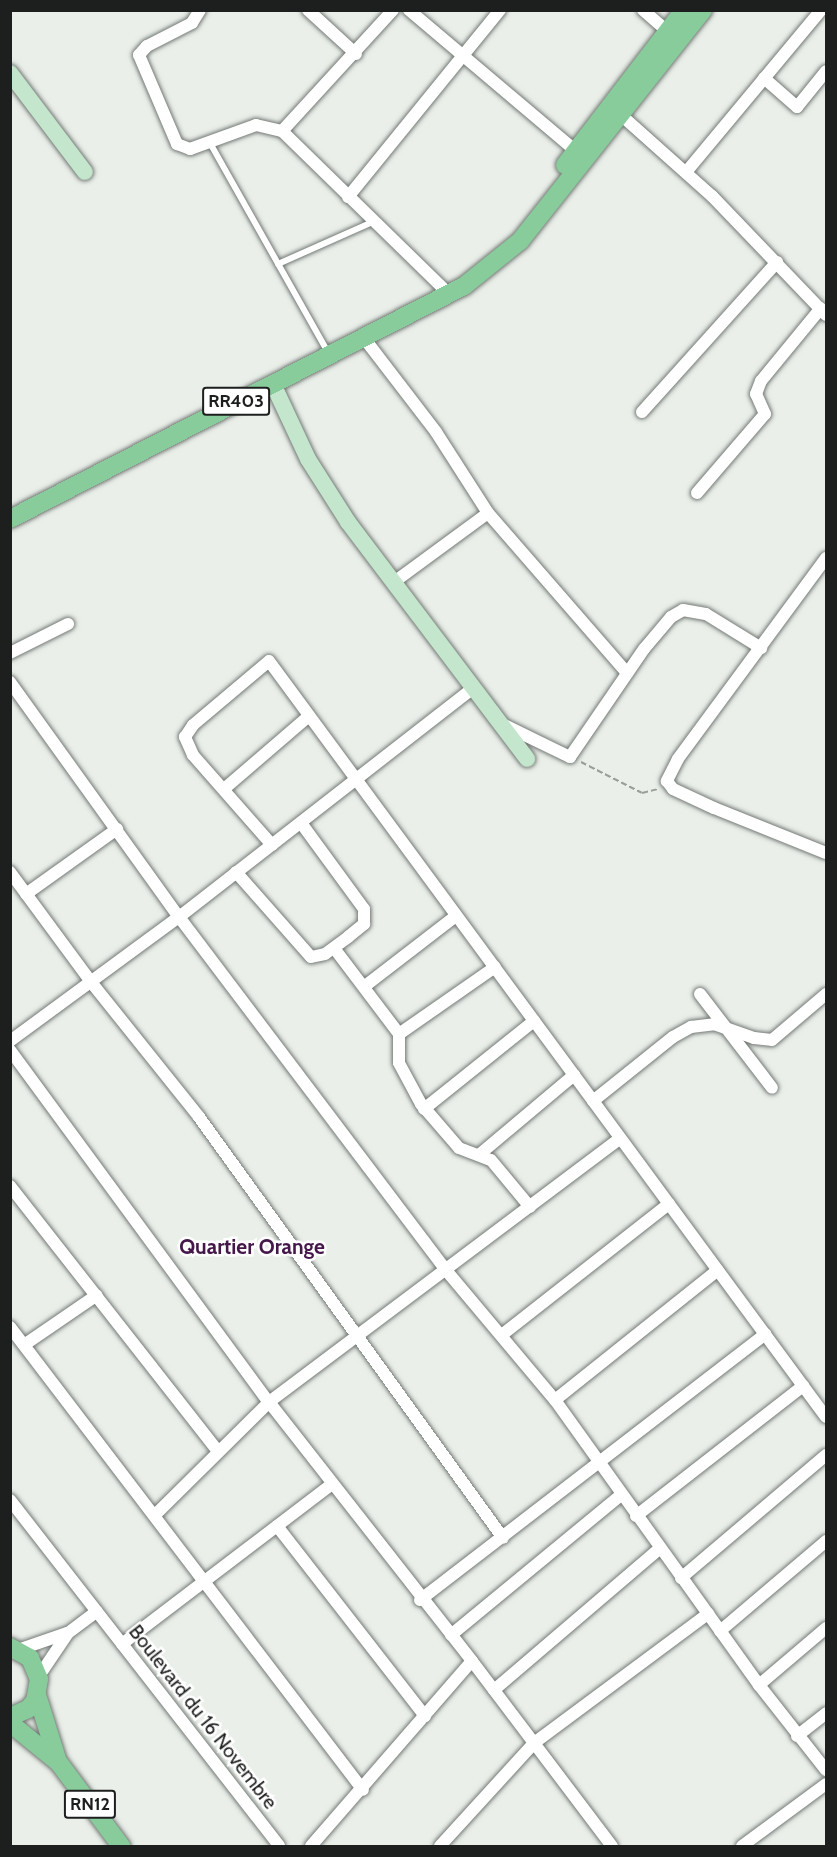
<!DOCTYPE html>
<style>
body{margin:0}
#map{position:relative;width:837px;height:1857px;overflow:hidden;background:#eaefea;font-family:Cabin,sans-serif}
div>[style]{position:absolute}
.path>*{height:2px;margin-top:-1px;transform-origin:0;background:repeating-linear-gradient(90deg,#9a9e9a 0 6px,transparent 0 9px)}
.roads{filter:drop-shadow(0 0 2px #747975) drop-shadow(0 0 2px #747975)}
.lane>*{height:6px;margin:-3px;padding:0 3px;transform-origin:3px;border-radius:3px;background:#fff}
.street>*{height:12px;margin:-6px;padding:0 6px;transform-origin:6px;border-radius:6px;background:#fff}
.secondary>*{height:16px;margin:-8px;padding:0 8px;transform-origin:8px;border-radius:8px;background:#c4e6cd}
.primary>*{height:18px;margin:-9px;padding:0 9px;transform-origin:9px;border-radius:9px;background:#89cc9b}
span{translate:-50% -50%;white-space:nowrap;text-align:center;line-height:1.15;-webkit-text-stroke:5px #fff;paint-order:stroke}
.shield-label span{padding:2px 4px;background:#fff;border:2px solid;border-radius:4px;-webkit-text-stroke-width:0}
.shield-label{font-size:18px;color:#1d1f1e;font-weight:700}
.street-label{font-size:20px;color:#1d1f1e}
.neighbourhood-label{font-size:21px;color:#45184a;font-weight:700}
.frame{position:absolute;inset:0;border:12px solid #1d1f1e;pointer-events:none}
</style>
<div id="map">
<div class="path">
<div style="left:581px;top:762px;width:68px;rotate:26.9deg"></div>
<div style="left:642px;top:793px;width:16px;rotate:-14deg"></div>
</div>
<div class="roads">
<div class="lane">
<div style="left:210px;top:143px;width:240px;rotate:60.6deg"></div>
<div style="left:278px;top:264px;width:104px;rotate:-23.9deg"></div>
</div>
<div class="street">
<div style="left:200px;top:10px;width:15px;rotate:122deg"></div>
<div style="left:192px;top:23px;width:51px;rotate:152.9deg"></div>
<div style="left:147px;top:46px;width:12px;rotate:132deg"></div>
<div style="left:139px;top:55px;width:97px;rotate:66.9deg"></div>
<div style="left:177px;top:144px;width:14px;rotate:21deg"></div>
<div style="left:190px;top:149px;width:70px;rotate:-20deg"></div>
<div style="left:256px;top:125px;width:27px;rotate:13deg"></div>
<div style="left:308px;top:10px;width:65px;rotate:42.5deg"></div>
<div style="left:393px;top:10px;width:164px;rotate:132.5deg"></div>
<div style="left:282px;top:131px;width:233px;rotate:44.3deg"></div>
<div style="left:409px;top:10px;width:219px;rotate:40.2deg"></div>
<div style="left:643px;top:10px;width:38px;rotate:41deg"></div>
<div style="left:764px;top:78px;width:44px;rotate:41.3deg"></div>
<div style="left:797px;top:107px;width:46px;rotate:-51.1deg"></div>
<div style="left:621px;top:115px;width:122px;rotate:41.7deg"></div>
<div style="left:712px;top:196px;width:165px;rotate:46.2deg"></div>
<div style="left:687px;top:171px;width:209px;rotate:-50.2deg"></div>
<div style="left:348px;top:197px;width:241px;rotate:-50.9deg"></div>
<div style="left:364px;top:338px;width:118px;rotate:52.5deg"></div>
<div style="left:436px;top:432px;width:96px;rotate:57.3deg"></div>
<div style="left:488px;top:513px;width:117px;rotate:143.7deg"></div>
<div style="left:642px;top:412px;width:202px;rotate:-48deg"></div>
<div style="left:697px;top:493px;width:104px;rotate:-49.3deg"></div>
<div style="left:765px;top:414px;width:22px;rotate:-114deg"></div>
<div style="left:756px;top:394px;width:14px;rotate:-69deg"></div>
<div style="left:761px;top:381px;width:94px;rotate:-50.6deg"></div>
<div style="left:488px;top:513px;width:212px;rotate:49deg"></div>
<div style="left:826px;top:558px;width:250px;rotate:126.4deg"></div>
<div style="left:678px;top:759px;width:25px;rotate:117deg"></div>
<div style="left:667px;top:781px;width:10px;rotate:53deg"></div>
<div style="left:673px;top:789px;width:45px;rotate:24.9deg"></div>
<div style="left:714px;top:808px;width:121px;rotate:21.9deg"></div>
<div style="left:10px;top:653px;width:65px;rotate:-26.6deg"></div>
<div style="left:10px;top:682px;width:289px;rotate:54.3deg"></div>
<div style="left:179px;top:917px;width:441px;rotate:52.9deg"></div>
<div style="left:445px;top:1269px;width:171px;rotate:50deg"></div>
<div style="left:555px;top:1400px;width:350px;rotate:54.4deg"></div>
<div style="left:759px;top:1685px;width:108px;rotate:51.8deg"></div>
<div style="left:500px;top:723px;width:78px;rotate:25.9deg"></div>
<div style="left:570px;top:757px;width:131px;rotate:-55.6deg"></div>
<div style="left:644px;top:649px;width:42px;rotate:-49.8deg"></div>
<div style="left:671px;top:617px;width:14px;rotate:-30deg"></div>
<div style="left:683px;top:610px;width:23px;rotate:10deg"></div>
<div style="left:706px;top:614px;width:65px;rotate:31.7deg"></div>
<div style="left:224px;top:789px;width:112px;rotate:-40.7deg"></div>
<div style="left:272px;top:845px;width:120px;rotate:-131.3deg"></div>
<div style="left:193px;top:755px;width:20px;rotate:-114deg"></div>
<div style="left:185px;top:737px;width:14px;rotate:-56deg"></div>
<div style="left:193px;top:725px;width:99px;rotate:-40.1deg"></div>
<div style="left:269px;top:661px;width:939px;rotate:53.62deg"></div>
<div style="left:10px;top:872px;width:137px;rotate:53.6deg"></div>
<div style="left:91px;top:982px;width:173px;rotate:51.3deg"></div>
<div style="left:199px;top:1117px;width:519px;rotate:54.17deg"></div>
<div style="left:236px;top:872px;width:113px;rotate:48.6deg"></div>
<div style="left:311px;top:957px;width:14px;rotate:-12deg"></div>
<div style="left:325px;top:954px;width:29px;rotate:-36deg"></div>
<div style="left:348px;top:937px;width:21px;rotate:-39deg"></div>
<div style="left:364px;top:924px;width:15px;rotate:-90deg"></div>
<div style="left:364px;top:909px;width:107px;rotate:-126.2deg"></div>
<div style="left:26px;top:894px;width:112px;rotate:-35.5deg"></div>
<div style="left:334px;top:948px;width:108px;rotate:52.9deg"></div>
<div style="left:399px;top:1034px;width:117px;rotate:-34.9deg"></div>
<div style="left:365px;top:986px;width:115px;rotate:-37.6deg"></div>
<div style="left:700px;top:994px;width:118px;rotate:52.5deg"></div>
<div style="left:399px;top:1034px;width:29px;rotate:90deg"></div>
<div style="left:399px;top:1063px;width:47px;rotate:61.8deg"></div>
<div style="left:421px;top:1104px;width:58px;rotate:49.2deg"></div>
<div style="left:459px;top:1148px;width:34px;rotate:21deg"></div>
<div style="left:491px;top:1160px;width:61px;rotate:50.3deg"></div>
<div style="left:10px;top:1041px;width:210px;rotate:-36.3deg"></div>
<div style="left:179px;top:917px;width:373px;rotate:-37.9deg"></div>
<div style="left:10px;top:1050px;width:437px;rotate:53.7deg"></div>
<div style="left:269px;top:1402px;width:329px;rotate:51.9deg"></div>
<div style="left:593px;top:1101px;width:102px;rotate:-38.7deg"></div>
<div style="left:673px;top:1037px;width:21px;rotate:-29deg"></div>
<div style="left:691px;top:1027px;width:23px;rotate:-7deg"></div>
<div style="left:714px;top:1024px;width:42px;rotate:19.3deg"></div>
<div style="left:754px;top:1038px;width:18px;rotate:6deg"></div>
<div style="left:772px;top:1040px;width:71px;rotate:-40.4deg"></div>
<div style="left:424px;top:1109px;width:141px;rotate:-38.7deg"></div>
<div style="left:480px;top:1154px;width:123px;rotate:-40deg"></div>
<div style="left:10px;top:1186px;width:337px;rotate:51.9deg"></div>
<div style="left:10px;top:1327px;width:582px;rotate:52.68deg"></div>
<div style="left:503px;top:1334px;width:211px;rotate:-38.1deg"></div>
<div style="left:24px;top:1345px;width:88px;rotate:-34.4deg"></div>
<div style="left:555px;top:1400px;width:208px;rotate:-38.6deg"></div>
<div style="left:10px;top:1500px;width:438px;rotate:52.1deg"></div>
<div style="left:155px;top:1515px;width:161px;rotate:-44.7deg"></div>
<div style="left:269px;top:1402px;width:439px;rotate:-36.9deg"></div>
<div style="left:636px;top:1516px;width:212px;rotate:-37.9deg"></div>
<div style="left:277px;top:1526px;width:241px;rotate:52.1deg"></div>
<div style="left:681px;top:1578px;width:190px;rotate:-40.3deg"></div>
<div style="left:420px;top:1600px;width:436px;rotate:-37.6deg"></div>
<div style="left:720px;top:1631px;width:139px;rotate:-40.3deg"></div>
<div style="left:451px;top:1635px;width:220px;rotate:-39.5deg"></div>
<div style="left:122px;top:1644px;width:264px;rotate:-37.3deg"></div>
<div style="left:18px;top:1650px;width:52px;rotate:-19.1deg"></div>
<div style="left:39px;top:1676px;width:52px;rotate:-56deg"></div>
<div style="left:68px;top:1633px;width:36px;rotate:-37deg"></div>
<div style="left:759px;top:1685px;width:88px;rotate:-40.4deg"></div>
<div style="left:494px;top:1690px;width:218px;rotate:-40.5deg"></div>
<div style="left:797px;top:1736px;width:37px;rotate:-38deg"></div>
<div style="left:311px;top:1846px;width:245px;rotate:-49deg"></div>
<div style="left:472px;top:1661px;width:232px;rotate:52.9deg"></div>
<div style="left:440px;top:1846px;width:139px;rotate:-47.6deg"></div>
<div style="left:534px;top:1743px;width:217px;rotate:-36.6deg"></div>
<div style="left:742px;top:1846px;width:104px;rotate:-36.4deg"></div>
</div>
<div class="secondary">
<div style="left:10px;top:73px;width:124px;rotate:52.9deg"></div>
<div style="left:273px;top:384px;width:83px;rotate:65deg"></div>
<div style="left:308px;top:459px;width:75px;rotate:57.6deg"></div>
<div style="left:348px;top:522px;width:297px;rotate:52.9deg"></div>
</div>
<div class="primary">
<div style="left:565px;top:165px;width:195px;rotate:-52.5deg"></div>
<div style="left:10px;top:519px;width:510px;rotate:-27.17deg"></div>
<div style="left:464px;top:286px;width:72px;rotate:-38.8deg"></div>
<div style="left:520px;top:241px;width:295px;rotate:-51.6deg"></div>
<div style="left:10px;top:1647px;width:23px;rotate:29deg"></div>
<div style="left:30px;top:1658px;width:23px;rotate:67deg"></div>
<div style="left:39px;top:1679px;width:22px;rotate:100deg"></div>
<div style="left:35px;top:1701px;width:11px;rotate:131deg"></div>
<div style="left:28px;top:1709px;width:20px;rotate:156deg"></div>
<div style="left:37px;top:1695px;width:67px;rotate:72.6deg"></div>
<div style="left:10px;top:1723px;width:63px;rotate:39.2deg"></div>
<div style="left:59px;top:1763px;width:104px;rotate:53.2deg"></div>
</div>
</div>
<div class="shield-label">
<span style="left:236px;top:401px">RR403</span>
<span style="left:90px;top:1804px">RN12</span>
</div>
<div class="street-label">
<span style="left:203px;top:1717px;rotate:52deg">Boulevard du 16 Novembre</span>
</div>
<div class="neighbourhood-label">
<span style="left:252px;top:1247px">Quartier Orange</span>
</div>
<div class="frame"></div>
</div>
